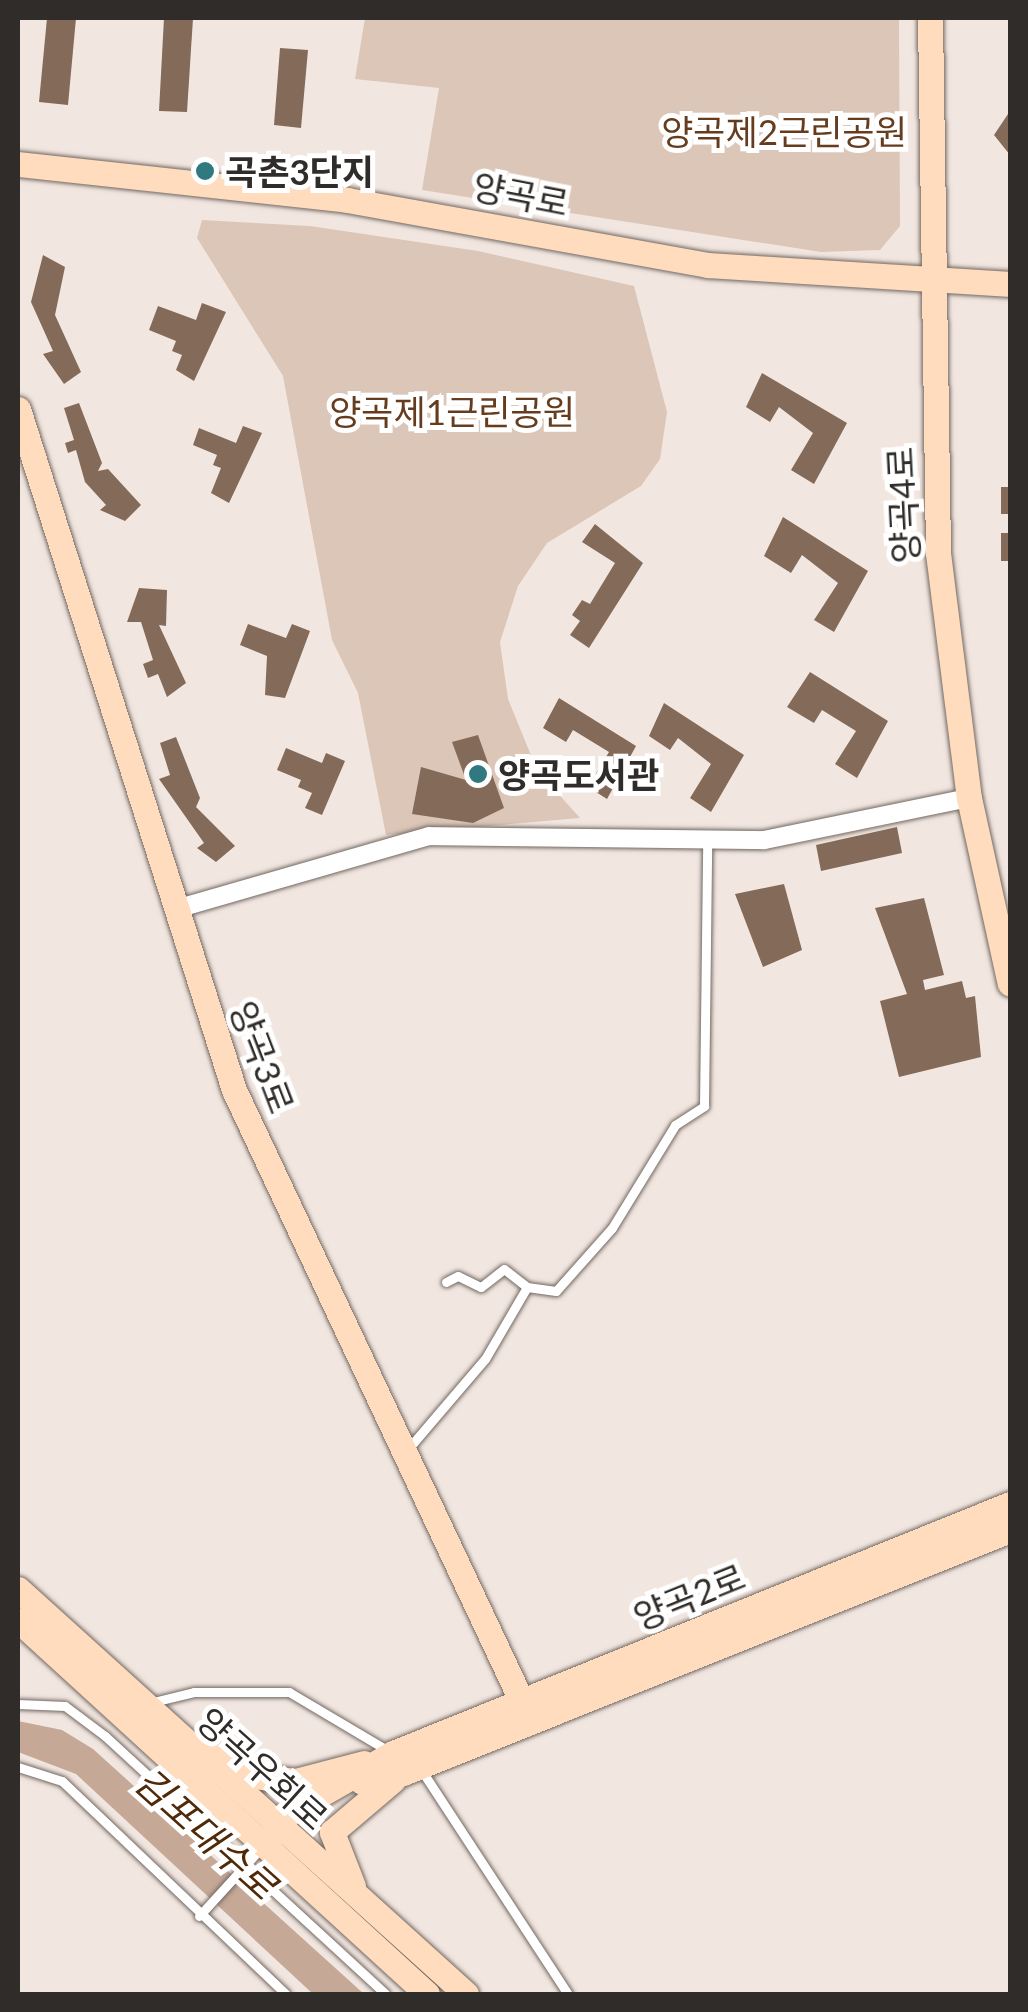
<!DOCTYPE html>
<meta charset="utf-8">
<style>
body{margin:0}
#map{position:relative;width:1028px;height:2012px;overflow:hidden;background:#f2e7e0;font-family:Lato,"Noto Sans KR",sans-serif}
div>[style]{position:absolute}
.green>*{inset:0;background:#dbc6b8}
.water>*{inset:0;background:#c5a896}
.building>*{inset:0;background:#846a58}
.roads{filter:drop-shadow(0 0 2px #726862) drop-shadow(0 0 2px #726862)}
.lane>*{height:9px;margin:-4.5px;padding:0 4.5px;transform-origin:4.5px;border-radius:4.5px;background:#fff}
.street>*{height:18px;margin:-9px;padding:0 9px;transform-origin:9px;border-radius:9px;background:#fff}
.secondary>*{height:25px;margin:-12.5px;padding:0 12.5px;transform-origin:12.5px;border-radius:12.5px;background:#fedcbd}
.dots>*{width:28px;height:28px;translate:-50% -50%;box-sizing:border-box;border:5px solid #fff;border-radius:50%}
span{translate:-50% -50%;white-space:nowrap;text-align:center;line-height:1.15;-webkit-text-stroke:10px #fff;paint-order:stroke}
.park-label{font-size:35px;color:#653c1e}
.poi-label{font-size:35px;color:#302c29;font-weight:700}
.left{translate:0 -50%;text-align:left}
.street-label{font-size:35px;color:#302c29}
.water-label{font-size:38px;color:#502908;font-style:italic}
.frame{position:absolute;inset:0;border:20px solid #302c29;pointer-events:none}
</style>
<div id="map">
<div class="green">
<div style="clip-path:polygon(365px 18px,899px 18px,900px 226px,880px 250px,821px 252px,422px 190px,439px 88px,355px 79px)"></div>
<div style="clip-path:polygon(202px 220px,310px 226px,478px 251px,634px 286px,667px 412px,660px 459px,641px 486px,547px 543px,518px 586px,500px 642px,508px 699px,537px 770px,580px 818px,386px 835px,358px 693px,332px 640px,283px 376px,197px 238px)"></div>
</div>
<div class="water">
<div style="clip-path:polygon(18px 1721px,62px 1730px,93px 1749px,364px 1994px,313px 1994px,76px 1774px,18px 1752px)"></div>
</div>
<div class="building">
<div style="clip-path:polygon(47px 18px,76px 18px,68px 105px,39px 102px)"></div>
<div style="clip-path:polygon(164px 18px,193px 18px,187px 112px,159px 111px)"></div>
<div style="clip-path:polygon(280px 48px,308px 50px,301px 128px,274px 125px)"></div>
<div style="clip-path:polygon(1010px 111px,1010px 155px,994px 135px)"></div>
<div style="clip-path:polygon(43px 255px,65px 267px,55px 315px,81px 372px,64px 384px,43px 354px,53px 351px,31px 302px)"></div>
<div style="clip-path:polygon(202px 303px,226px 312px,194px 381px,176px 370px,182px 355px,172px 351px,176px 341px,149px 330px,158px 306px,196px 320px)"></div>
<div style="clip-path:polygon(762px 373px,847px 423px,814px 484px,791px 470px,813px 433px,779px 407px,770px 422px,746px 407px)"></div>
<div style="clip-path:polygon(79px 403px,102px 463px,98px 471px,108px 469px,141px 505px,125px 521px,100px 510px,106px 505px,85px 482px,76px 450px,68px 453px,65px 443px,74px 440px,64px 408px)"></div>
<div style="clip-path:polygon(243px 426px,262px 433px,229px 503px,211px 493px,221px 468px,213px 465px,217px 455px,193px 445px,199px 428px,236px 443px)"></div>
<div style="clip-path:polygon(1001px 487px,1010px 487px,1010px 514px,1001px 514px)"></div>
<div style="clip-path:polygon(783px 517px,868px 571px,834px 632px,814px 620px,838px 583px,802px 555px,791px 573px,764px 556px)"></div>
<div style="clip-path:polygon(595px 524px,643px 563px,589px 648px,570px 635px,580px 621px,572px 615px,582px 600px,590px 604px,615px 563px,582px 542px)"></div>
<div style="clip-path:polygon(1001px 533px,1010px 533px,1010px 561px,1001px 561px)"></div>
<div style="clip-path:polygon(139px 588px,167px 590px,166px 626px,159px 625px,186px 683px,167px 697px,158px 674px,148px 678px,143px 664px,153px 660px,141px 622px,127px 622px)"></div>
<div style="clip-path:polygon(248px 624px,286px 638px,292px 624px,310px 631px,285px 698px,265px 695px,267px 656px,240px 645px)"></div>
<div style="clip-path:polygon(810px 672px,888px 721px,857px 778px,835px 764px,856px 731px,822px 710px,814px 723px,787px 707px)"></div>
<div style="clip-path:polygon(559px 698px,636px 746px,607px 799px,588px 787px,609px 752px,573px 730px,566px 742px,543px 728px)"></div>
<div style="clip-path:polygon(664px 703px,744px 755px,711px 812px,690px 798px,711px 764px,678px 738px,670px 750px,649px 736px)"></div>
<div style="clip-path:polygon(478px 735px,504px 808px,473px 823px,412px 814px,421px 767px,466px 780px,452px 742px)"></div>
<div style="clip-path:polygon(176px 737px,200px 798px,196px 807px,235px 846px,216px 862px,197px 848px,204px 843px,159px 779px,170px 775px,160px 743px)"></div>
<div style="clip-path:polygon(286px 748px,322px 763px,326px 753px,345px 761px,322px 815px,305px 808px,312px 793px,298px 787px,301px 780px,277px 770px)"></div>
<div style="clip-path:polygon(897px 827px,902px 853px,821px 871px,816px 845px)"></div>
<div style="clip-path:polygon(784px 884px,802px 950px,763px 967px,735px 894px)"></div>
<div style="clip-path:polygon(924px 898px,944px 975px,923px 980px,925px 990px,962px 981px,966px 998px,975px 996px,981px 1057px,899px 1077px,880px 1001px,907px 994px,875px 908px)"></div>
</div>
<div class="roads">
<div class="lane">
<div style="left:446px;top:1282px;width:13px;rotate:-27deg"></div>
<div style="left:458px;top:1276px;width:25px;rotate:26deg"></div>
<div style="left:481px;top:1287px;width:29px;rotate:-38deg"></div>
<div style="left:504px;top:1269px;width:29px;rotate:38deg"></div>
<div style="left:408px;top:1449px;width:118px;rotate:-49.5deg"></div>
<div style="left:485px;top:1359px;width:83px;rotate:-59.7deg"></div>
<div style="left:527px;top:1287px;width:29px;rotate:8deg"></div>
<div style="left:556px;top:1291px;width:84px;rotate:-48.4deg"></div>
<div style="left:612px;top:1228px;width:121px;rotate:-58.5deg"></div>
<div style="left:675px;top:1125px;width:35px;rotate:-33deg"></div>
<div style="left:704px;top:1106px;width:263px;rotate:-89.3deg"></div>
<div style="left:149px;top:1703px;width:46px;rotate:-13.7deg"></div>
<div style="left:194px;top:1692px;width:95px"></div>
<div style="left:289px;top:1692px;width:117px;rotate:30.7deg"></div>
<div style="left:18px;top:1704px;width:47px;rotate:2.4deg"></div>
<div style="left:65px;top:1706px;width:50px;rotate:36.9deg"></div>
<div style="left:105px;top:1736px;width:381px;rotate:42.6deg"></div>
<div style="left:18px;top:1767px;width:46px;rotate:17.7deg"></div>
<div style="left:62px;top:1781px;width:309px;rotate:43.6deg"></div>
<div style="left:420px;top:1768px;width:270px;rotate:56.8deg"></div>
<div style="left:199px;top:1916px;width:92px;rotate:-47.6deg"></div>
</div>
<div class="street">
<div style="left:176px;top:909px;width:263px;rotate:-16.1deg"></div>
<div style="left:429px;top:836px;width:335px;rotate:0.7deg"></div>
<div style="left:764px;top:840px;width:209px;rotate:-11.6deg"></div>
</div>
<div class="secondary">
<div style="left:930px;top:18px;width:535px;rotate:89.14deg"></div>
<div style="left:938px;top:553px;width:247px;rotate:82.8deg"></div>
<div style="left:969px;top:798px;width:190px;rotate:77.6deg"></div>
<div style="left:18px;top:164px;width:331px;rotate:6.2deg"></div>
<div style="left:347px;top:200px;width:367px;rotate:10.2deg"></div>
<div style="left:708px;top:265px;width:303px;rotate:3.6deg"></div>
<div style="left:18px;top:409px;width:714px;rotate:72.4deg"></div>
<div style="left:234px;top:1090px;width:674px;rotate:64.8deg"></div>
<div style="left:18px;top:1589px;width:604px;rotate:42.11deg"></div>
<div style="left:18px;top:1620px;width:554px;rotate:42.44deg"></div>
<div style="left:212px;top:1755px;width:47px;rotate:26.6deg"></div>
<div style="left:254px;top:1776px;width:41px;rotate:7deg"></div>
<div style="left:295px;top:1781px;width:71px;rotate:-14.6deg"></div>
<div style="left:362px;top:1782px;width:42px;rotate:-12.4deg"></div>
<div style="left:403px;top:1773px;width:654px;rotate:-21.82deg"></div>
<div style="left:265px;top:1843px;width:40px;rotate:-51deg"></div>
<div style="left:290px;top:1812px;width:119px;rotate:-29.8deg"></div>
<div style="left:393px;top:1753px;width:665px;rotate:-21.98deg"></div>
<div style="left:353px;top:1886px;width:58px;rotate:-111.3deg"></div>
<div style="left:332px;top:1832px;width:80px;rotate:-40.4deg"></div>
</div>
</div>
<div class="dots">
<div style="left:205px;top:171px;background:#307981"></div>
<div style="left:478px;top:774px;background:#307981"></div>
</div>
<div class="park-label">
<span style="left:784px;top:131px">양곡제2근린공원</span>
<span style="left:452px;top:411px">양곡제1근린공원</span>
</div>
<div class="poi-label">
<span class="left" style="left:225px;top:171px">곡촌3단지</span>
<span class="left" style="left:498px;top:774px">양곡도서관</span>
</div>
<div class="street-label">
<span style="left:521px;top:194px;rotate:11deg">양곡로</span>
<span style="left:902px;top:505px;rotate:-93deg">양곡4로</span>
<span style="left:263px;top:1057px;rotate:69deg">양곡3로</span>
<span style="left:689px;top:1596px;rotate:-22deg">양곡2로</span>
<span style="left:263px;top:1768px;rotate:42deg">양곡우회로</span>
</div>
<div class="water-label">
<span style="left:206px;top:1833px;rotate:42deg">김포대수로</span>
</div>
<div class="frame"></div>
</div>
